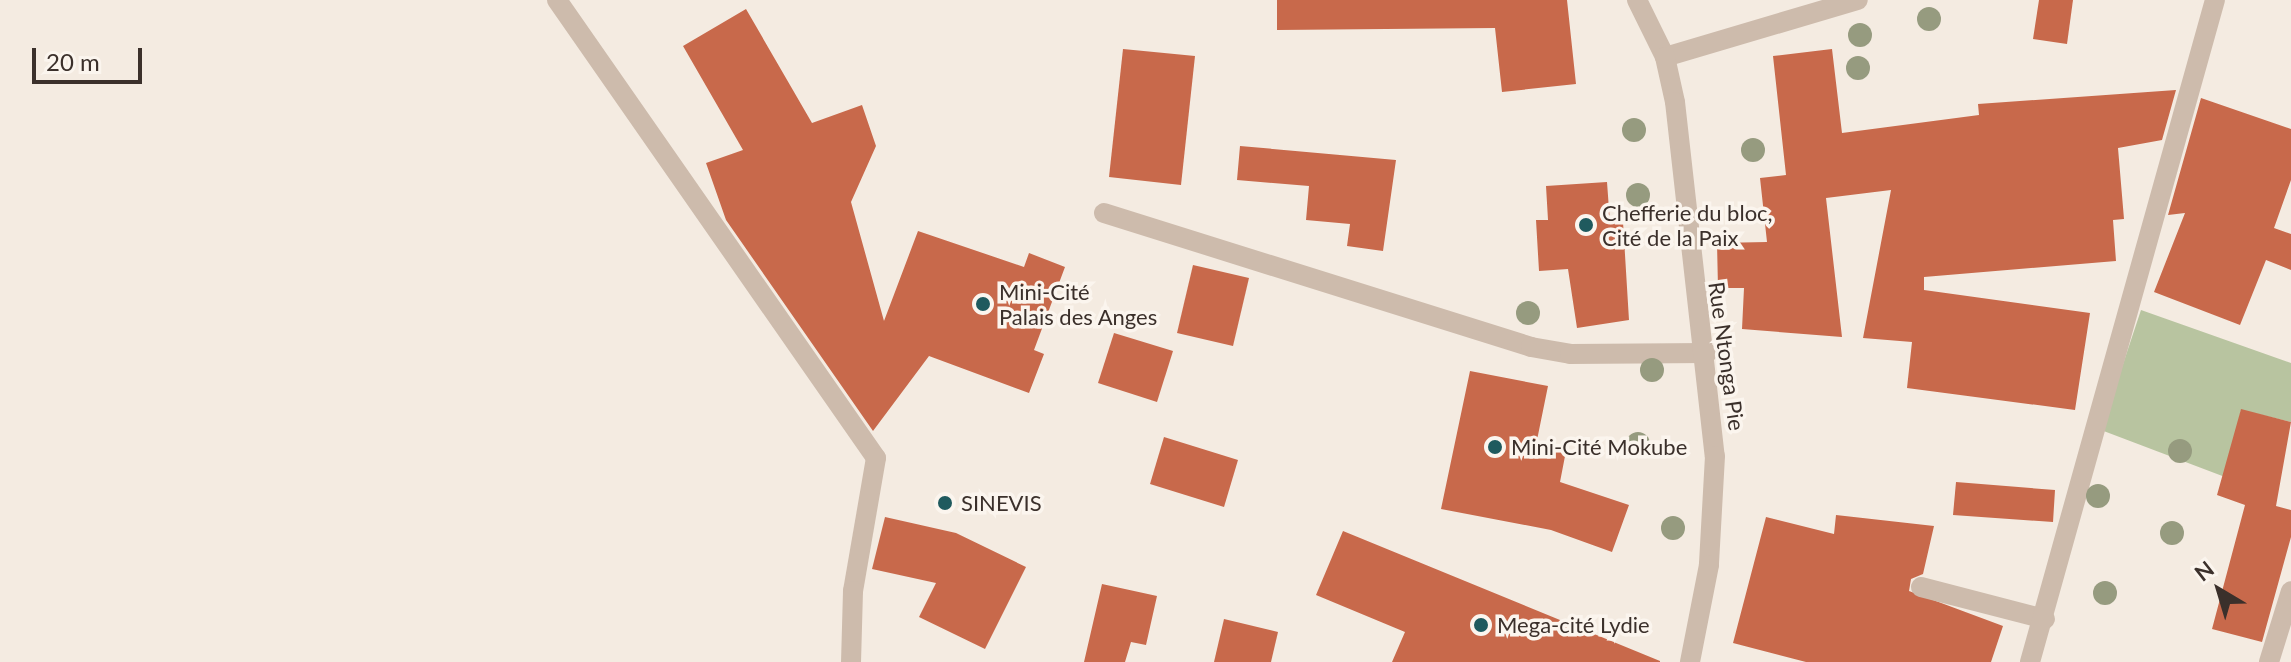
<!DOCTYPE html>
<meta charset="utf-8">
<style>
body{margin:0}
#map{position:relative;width:2291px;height:662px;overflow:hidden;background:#f4ebe1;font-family:Lato,sans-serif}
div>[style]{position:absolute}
.green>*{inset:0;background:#b8c4a0}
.building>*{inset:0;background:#c8694b}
.minor>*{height:20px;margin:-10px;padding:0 10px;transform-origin:10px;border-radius:10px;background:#cdbbac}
.tertiary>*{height:20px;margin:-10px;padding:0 10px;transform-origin:10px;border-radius:10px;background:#cdbbac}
.trees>*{width:24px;height:24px;margin:-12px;border-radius:50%;background:#969b7f}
.dots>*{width:22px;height:22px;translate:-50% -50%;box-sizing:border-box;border:4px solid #fbf5ee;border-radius:50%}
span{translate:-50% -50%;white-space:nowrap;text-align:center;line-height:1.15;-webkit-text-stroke:7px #fbf5ee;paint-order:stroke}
.poi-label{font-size:22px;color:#3b302b}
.left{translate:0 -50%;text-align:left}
.street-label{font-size:22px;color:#3b302b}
.north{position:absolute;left:2179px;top:550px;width:80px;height:80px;-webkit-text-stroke:6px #fbf5ee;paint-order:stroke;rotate:322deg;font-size:22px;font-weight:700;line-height:32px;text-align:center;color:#3b302b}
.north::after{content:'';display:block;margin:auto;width:28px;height:36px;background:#3b302b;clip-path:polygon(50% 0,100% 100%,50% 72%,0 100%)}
.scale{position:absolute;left:32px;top:48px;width:110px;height:36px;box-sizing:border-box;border:4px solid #3b302b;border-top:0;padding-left:10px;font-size:24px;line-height:28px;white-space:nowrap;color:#3b302b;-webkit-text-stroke:6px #fbf5ee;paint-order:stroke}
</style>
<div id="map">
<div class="green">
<div style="clip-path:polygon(2141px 310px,2291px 363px,2291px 422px,2241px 410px,2225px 477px,2101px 430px)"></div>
</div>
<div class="building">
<div style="clip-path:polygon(1277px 0,1567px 0,1576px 84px,1502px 92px,1495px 28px,1277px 30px)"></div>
<div style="clip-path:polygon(2039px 0,2073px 0,2067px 44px,2033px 39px)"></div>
<div style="clip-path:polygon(746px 9px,812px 123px,862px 105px,876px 146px,851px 202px,884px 321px,918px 231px,1024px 267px,1029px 253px,1065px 267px,1034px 350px,1044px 354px,1029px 393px,929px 356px,873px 431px,726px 220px,706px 163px,743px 150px,683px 46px)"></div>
<div style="clip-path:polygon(1123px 49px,1195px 56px,1181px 185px,1109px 177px)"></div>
<div style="clip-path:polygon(1832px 49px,1842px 133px,1979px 115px,1978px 104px,2176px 90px,2162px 140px,2118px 148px,2124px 219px,2113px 220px,2116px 261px,1924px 277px,1924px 290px,2090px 313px,2075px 410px,1907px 388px,1912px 342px,1863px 338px,1891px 190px,1826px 198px,1842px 337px,1742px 329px,1744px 288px,1718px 288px,1717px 243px,1767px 242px,1760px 178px,1786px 175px,1773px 56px)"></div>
<div style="clip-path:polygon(2201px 98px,2291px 129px,2291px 180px,2274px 228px,2291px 234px,2291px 270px,2266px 260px,2240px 325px,2154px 292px,2185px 213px,2168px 215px)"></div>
<div style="clip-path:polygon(1240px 146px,1396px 160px,1383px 251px,1347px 246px,1350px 224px,1306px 220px,1309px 186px,1237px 180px)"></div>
<div style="clip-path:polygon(1607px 182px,1610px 223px,1623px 222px,1629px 320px,1577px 328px,1568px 269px,1539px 271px,1536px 220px,1548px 220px,1546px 186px)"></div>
<div style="clip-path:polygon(1193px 265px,1249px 278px,1233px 346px,1177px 333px)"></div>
<div style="clip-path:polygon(1114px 333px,1173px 351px,1157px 402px,1098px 383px)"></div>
<div style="clip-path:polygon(1470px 371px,1548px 386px,1536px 445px,1566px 451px,1560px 482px,1629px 505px,1612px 552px,1551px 530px,1441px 509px)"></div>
<div style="clip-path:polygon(2241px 409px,2291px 422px,2276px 506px,2291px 510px,2291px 537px,2262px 642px,2212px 629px,2245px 505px,2217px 495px)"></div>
<div style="clip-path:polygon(1164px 437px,1238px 460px,1224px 507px,1150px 484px)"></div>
<div style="clip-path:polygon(1956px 482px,2055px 490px,2053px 522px,1953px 515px)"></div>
<div style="clip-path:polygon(1836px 515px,1934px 526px,1923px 574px,1911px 579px,1909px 591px,2003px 626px,1991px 662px,1806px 662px,1733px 643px,1766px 517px,1834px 534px)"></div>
<div style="clip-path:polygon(885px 517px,956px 533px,1026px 567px,985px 649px,919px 617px,936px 583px,872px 569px)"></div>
<div style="clip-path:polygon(1343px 531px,1660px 661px,1660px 662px,1392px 662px,1405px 632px,1316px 595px)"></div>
<div style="clip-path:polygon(1102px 584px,1157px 596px,1146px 645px,1131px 642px,1125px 662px,1084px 662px)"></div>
<div style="clip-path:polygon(1224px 619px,1278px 632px,1271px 662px,1214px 662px)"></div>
</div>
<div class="minor">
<div style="left:557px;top:0;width:558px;rotate:55.14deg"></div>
<div style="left:876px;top:458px;width:135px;rotate:99.8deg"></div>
<div style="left:853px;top:591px;width:71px;rotate:91.6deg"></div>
<div style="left:1665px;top:57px;width:201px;rotate:-16.5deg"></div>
<div style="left:1104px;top:213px;width:448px;rotate:17.4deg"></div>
<div style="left:1531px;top:347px;width:40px;rotate:10deg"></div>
<div style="left:1570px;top:354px;width:137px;rotate:-0.4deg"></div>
<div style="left:1921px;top:587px;width:128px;rotate:14.5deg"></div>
<div style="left:2030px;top:662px;width:687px;rotate:-74.39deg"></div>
<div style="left:2269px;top:662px;width:74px;rotate:-72.8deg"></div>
</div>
<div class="tertiary">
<div style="left:1637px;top:0;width:64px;rotate:63.8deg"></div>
<div style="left:1665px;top:57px;width:46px;rotate:77.5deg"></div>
<div style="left:1675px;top:102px;width:356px;rotate:83.6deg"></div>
<div style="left:1715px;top:456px;width:109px;rotate:93.2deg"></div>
<div style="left:1709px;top:565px;width:99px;rotate:101.1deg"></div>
</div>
<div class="trees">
<div style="left:1929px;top:19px"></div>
<div style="left:1860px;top:35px"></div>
<div style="left:1858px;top:68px"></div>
<div style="left:1634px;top:130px"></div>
<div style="left:1753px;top:150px"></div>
<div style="left:1638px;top:195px"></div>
<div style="left:1528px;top:313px"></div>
<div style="left:1652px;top:370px"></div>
<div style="left:1638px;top:444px"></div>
<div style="left:2180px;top:451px"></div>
<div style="left:2098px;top:496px"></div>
<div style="left:1673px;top:528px"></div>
<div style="left:2172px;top:533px"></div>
<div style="left:2105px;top:593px"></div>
</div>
<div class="dots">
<div style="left:1586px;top:225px;background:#1f5a5e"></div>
<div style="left:983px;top:304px;background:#1f5a5e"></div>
<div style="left:1495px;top:447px;background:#1f5a5e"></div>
<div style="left:945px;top:503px;background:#1f5a5e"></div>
<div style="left:1481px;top:625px;background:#1f5a5e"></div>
</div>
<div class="poi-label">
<span class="left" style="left:1602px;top:225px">Chefferie du bloc,<br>Cité de la Paix</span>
<span class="left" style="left:999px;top:304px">Mini-Cité<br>Palais des Anges</span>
<span class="left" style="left:1511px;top:447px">Mini-Cité Mokube</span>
<span class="left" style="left:961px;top:503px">SINEVIS</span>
<span class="left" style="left:1497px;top:625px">Mega-cité Lydie</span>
</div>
<div class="street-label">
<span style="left:1727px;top:356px;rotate:82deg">Rue Ntonga Pie</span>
</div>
<div class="north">N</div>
<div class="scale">20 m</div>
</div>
